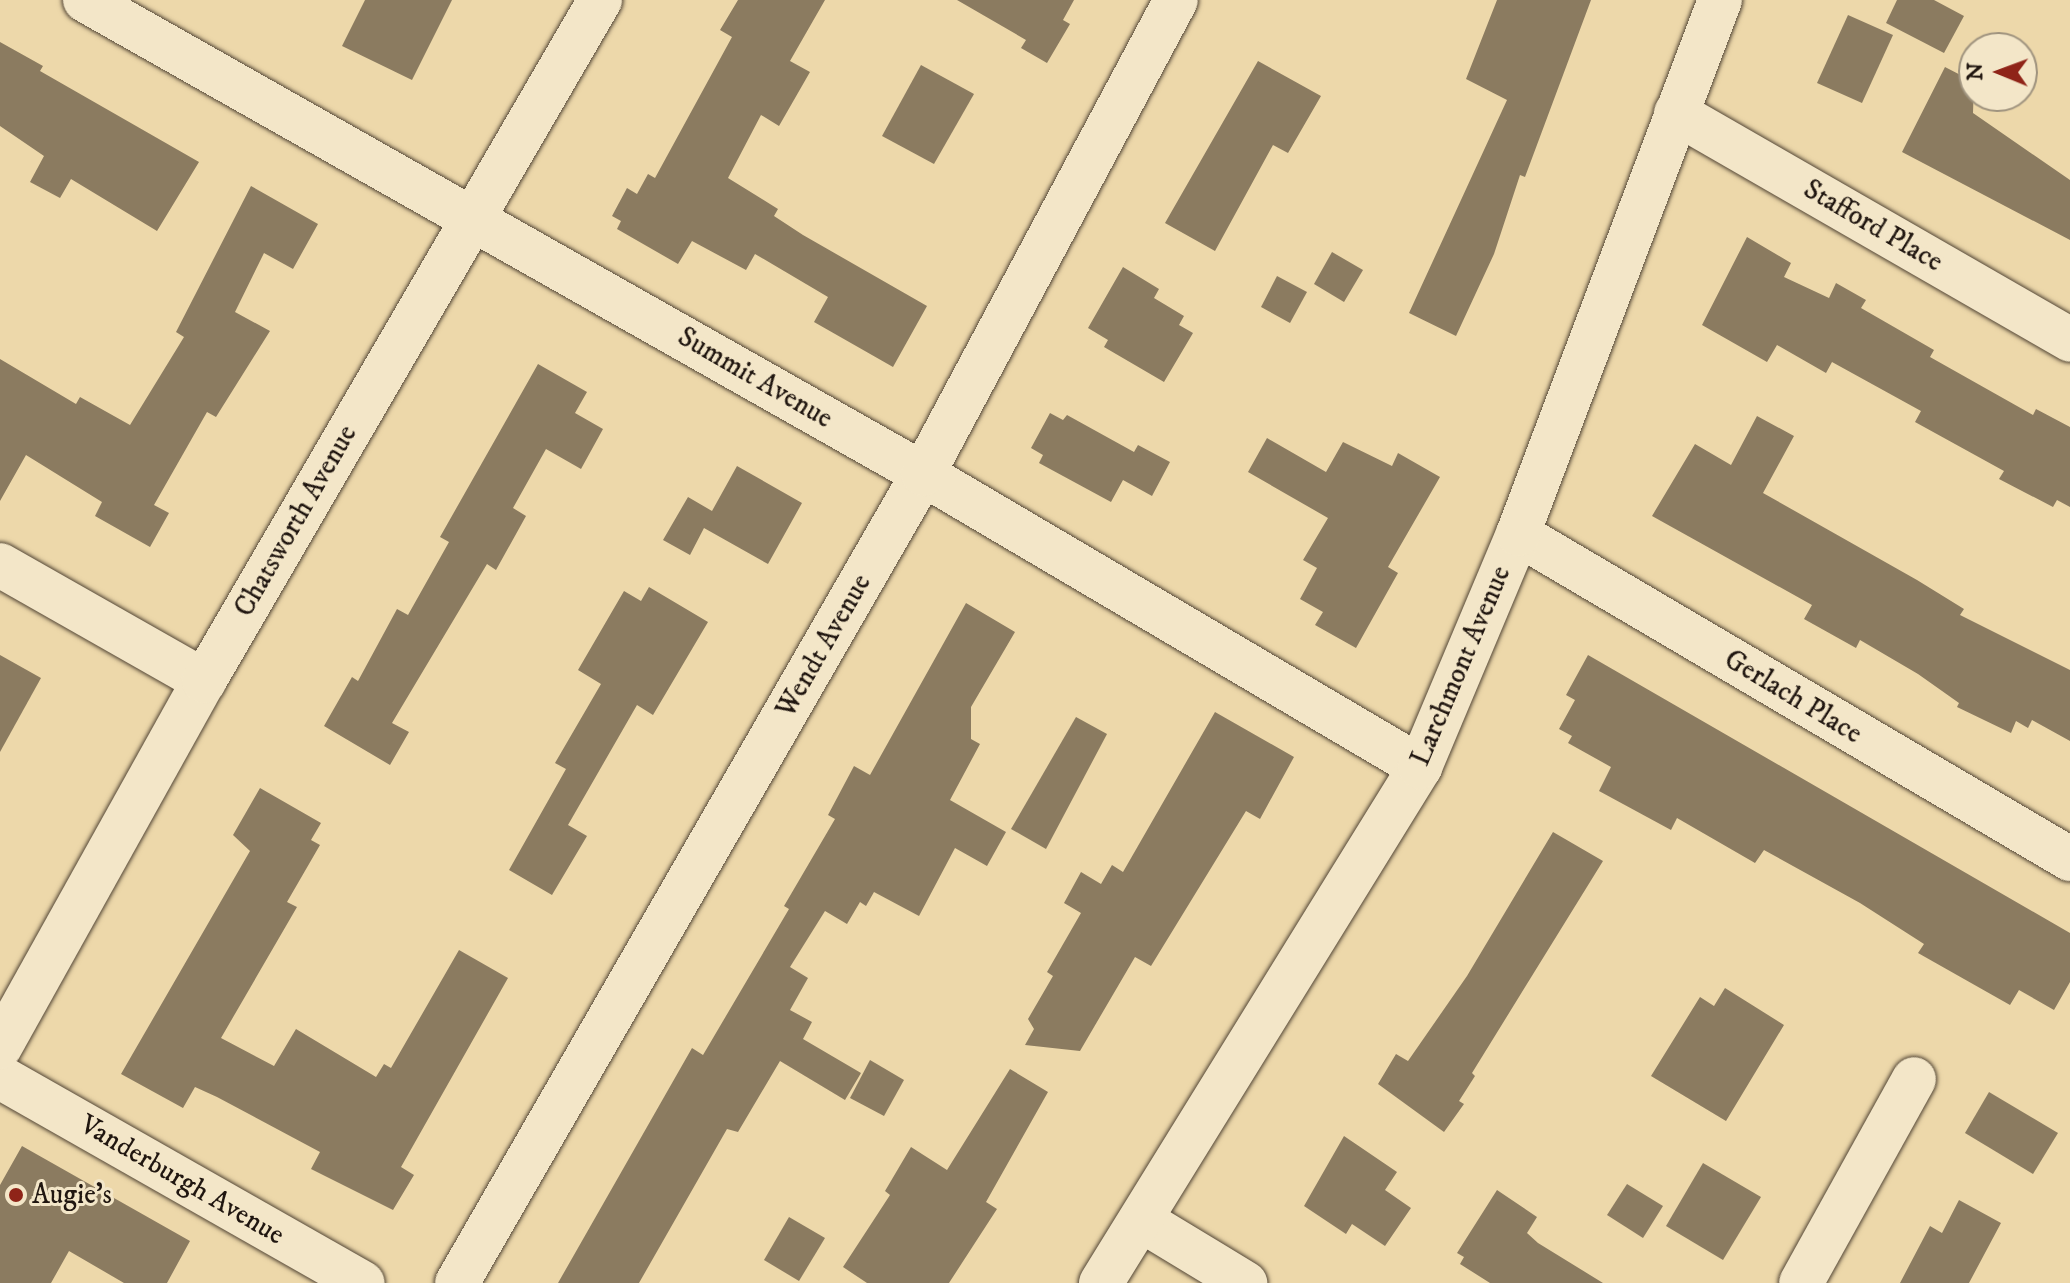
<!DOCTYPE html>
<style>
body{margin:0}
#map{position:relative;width:2070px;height:1283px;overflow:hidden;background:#edd8aa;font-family:"IM FELL DW Pica",serif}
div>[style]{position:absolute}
.building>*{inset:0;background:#8b7b60}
.roads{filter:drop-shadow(0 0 2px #534636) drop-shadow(0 0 2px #534636)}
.minor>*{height:44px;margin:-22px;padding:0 22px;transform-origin:22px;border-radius:22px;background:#f3e6c8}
.tertiary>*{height:44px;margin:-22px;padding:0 22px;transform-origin:22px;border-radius:22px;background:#f3e6c8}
.dots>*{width:22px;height:22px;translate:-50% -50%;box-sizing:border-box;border:4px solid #f3e6c8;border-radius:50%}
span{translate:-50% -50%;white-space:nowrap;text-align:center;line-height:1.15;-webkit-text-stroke:6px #f3e6c8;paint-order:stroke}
.street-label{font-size:28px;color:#201610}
.poi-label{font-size:28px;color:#201610}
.left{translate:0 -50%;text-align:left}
.north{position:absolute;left:1958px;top:32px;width:80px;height:80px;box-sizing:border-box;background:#f3e6c8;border:2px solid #9f937e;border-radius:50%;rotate:271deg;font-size:22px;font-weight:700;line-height:32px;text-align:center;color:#201610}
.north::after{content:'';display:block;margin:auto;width:28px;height:36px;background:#8f2418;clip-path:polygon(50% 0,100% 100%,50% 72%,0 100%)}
</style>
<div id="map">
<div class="building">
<div style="clip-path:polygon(365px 0,452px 0,412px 80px,342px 46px)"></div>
<div style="clip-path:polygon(738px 0,825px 0,790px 61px,810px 72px,779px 126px,761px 115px,728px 178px,778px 209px,774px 216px,803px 235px,927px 306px,893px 367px,814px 322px,828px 297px,755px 254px,746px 270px,692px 241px,678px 264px,617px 229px,621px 221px,612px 216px,627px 188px,637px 194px,648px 174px,655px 178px,732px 37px,720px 30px)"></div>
<div style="clip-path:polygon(957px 0,1074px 0,1063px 20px,1070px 24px,1047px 63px,1021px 48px,1026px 40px)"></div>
<div style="clip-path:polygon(1497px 0,1591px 0,1525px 177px,1520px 175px,1494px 254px,1456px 336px,1409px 313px,1507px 100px,1466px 79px)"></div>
<div style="clip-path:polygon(1897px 0,1934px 0,1964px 16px,1944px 53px,1886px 23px)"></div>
<div style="clip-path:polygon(1848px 15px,1893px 35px,1862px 103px,1817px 83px)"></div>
<div style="clip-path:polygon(0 42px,43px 66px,40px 71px,199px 162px,157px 231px,71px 179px,60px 198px,30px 182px,44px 156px,0 126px)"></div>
<div style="clip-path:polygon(1258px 61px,1321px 96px,1288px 153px,1273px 145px,1215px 251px,1165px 223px)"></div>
<div style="clip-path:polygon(921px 65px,974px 94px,934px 164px,882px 136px)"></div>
<div style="clip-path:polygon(1945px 67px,1974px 82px,1973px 113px,2070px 180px,2070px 240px,1902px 152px)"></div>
<div style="clip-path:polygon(251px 186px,318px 224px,293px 269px,264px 253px,235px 312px,270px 331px,216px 417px,207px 412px,154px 505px,169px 513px,150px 547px,95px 516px,102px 502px,26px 455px,0 501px,0 359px,76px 404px,80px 397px,130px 425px,184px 337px,176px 332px)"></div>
<div style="clip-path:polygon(1747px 237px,1791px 263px,1784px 277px,1829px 298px,1836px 283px,1866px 300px,1861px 308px,1934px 350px,1930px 357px,2033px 415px,2036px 409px,2070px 427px,2070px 507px,2057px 500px,2053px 507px,1999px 479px,2004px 471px,1915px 422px,1921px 411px,1832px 362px,1826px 373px,1777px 345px,1767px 362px,1702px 325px)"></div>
<div style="clip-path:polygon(1332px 252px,1363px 270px,1344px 302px,1314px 284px)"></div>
<div style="clip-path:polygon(1123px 267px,1159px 289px,1154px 298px,1184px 316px,1179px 325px,1193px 333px,1164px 382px,1104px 347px,1108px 340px,1088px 328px)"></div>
<div style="clip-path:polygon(1277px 276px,1307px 292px,1290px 323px,1261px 307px)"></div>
<div style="clip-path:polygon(538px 364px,587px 392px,575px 413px,603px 429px,581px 469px,546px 449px,513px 508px,526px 516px,496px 570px,487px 564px,392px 723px,409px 732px,390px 765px,324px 726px,352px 677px,358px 681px,397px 609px,408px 615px,449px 542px,440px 537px)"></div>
<div style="clip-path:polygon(1050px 413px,1063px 420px,1067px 415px,1134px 452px,1138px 445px,1170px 462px,1152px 496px,1123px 480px,1111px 502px,1039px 463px,1043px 455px,1031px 448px)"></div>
<div style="clip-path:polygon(1757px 416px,1794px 436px,1763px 493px,1917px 580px,1964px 609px,1960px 615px,2070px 670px,2070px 741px,2032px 720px,2028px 728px,2016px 721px,2011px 733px,1957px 707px,1959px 703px,1918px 674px,1860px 640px,1856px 648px,1804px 619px,1812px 605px,1652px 516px,1695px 444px,1731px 465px)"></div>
<div style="clip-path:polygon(1267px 438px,1326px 472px,1343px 442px,1392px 466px,1398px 453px,1440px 477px,1388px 567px,1398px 573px,1356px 648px,1315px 625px,1323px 612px,1300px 599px,1317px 568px,1303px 560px,1328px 518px,1248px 472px)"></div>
<div style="clip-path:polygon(737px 466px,802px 503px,768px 564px,704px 528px,690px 555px,663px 540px,688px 497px,712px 511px)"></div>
<div style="clip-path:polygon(649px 587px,708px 622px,653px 715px,637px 705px,568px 825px,587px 836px,552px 895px,509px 870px,566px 769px,555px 763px,601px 684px,578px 670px,624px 591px,641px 601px)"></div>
<div style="clip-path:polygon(966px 603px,1015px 632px,971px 707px,971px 739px,980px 744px,950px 800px,1006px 832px,987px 866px,955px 848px,919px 916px,874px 892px,866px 906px,860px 902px,847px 924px,825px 911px,790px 967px,808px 978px,790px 1010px,812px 1022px,803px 1039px,861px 1073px,845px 1100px,780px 1061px,738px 1132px,727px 1129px,639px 1283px,558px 1283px,692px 1048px,703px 1055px,789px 909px,784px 906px,835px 819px,828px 815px,854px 766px,870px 775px)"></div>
<div style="clip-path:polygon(0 655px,41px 678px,0 752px)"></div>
<div style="clip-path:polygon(1588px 655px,2070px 933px,2070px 982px,2054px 1010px,2019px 990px,2010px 1005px,1918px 953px,1924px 944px,1860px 903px,1764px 850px,1755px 863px,1677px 818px,1671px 830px,1599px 791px,1611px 767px,1568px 743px,1572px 736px,1559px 729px,1575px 700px,1566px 695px)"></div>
<div style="clip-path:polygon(1215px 712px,1294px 757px,1260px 819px,1246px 811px,1151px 966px,1135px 957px,1080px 1051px,1025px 1045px,1034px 1029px,1028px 1019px,1053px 976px,1047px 972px,1081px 913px,1064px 903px,1081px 872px,1101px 884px,1112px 865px,1123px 872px)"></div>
<div style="clip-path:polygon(1076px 717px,1107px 734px,1046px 849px,1011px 829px)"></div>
<div style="clip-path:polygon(260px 788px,321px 823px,311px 840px,320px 845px,287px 902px,297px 907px,221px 1038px,274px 1066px,296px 1029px,376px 1077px,384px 1064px,391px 1068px,459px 950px,508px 978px,401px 1167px,414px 1175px,393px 1210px,311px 1169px,320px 1152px,217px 1097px,195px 1087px,183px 1108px,121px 1074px,250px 851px,233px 835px)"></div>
<div style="clip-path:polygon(1553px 832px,1603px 861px,1472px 1073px,1475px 1076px,1459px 1101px,1464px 1104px,1444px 1132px,1378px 1084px,1396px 1054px,1408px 1061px,1467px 976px)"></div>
<div style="clip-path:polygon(1725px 988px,1784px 1025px,1726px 1121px,1651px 1076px,1700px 997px,1714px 1006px)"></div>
<div style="clip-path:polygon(870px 1060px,904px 1080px,884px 1116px,850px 1098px)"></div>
<div style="clip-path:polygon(1010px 1069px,1048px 1092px,986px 1202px,997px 1209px,949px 1283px,867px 1283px,843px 1267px,890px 1195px,885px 1191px,911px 1147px,947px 1170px)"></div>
<div style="clip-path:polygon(1989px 1092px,2058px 1133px,2033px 1174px,1965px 1133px)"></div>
<div style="clip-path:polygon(1344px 1136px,1397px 1172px,1385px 1190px,1411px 1208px,1385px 1246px,1352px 1224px,1346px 1234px,1304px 1206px)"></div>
<div style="clip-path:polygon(22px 1146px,190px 1241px,167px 1283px,124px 1283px,69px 1251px,51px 1283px,0 1283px,0 1185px)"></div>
<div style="clip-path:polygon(1703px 1163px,1761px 1197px,1723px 1260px,1666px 1226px)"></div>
<div style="clip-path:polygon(1627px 1184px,1663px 1206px,1643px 1238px,1607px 1215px)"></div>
<div style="clip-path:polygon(1497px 1190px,1537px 1217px,1527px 1233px,1538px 1243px,1603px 1283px,1490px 1283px,1460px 1264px,1464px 1257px,1457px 1253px)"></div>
<div style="clip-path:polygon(1959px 1200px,2001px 1223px,1969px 1283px,1900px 1283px,1930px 1226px,1942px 1233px)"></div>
<div style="clip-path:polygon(789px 1217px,825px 1238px,799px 1281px,764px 1260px)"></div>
</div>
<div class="roads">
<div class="minor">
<div style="left:85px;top:0;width:963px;rotate:29.49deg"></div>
<div style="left:923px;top:474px;width:577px;rotate:30.52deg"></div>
<div style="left:1676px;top:113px;width:455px;rotate:29.9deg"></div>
<div style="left:1518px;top:534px;width:641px;rotate:30.49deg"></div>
<div style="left:0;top:565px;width:235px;rotate:29.6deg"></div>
<div style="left:0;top:1077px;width:417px;rotate:29.6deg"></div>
<div style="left:1141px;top:1220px;width:122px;rotate:31.2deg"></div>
<div style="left:457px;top:1283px;width:934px;rotate:-60.06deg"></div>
<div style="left:923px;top:474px;width:537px;rotate:-61.91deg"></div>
<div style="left:1801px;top:1283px;width:233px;rotate:-61deg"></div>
</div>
<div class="tertiary">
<div style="left:0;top:1047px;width:419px;rotate:-60.9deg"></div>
<div style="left:204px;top:681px;width:788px;rotate:-59.82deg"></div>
<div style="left:1101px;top:1283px;width:607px;rotate:-58.27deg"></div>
<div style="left:1420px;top:767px;width:253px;rotate:-67.2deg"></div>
<div style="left:1518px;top:534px;width:571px;rotate:-69.28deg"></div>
</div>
</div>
<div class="dots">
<div style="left:16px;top:1195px;background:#8f2418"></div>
</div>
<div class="street-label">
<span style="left:1873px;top:226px;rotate:30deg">Stafford Place</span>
<span style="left:755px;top:378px;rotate:30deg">Summit Avenue</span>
<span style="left:296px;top:521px;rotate:-60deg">Chatsworth Avenue</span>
<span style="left:824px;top:646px;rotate:-60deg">Wendt Avenue</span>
<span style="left:1461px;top:666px;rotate:-67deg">Larchmont Avenue</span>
<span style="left:1793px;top:697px;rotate:31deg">Gerlach Place</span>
<span style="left:182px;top:1180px;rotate:30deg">Vanderburgh Avenue</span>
</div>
<div class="poi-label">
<span class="left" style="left:32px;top:1195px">Augie's</span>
</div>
<div class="north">N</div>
</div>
